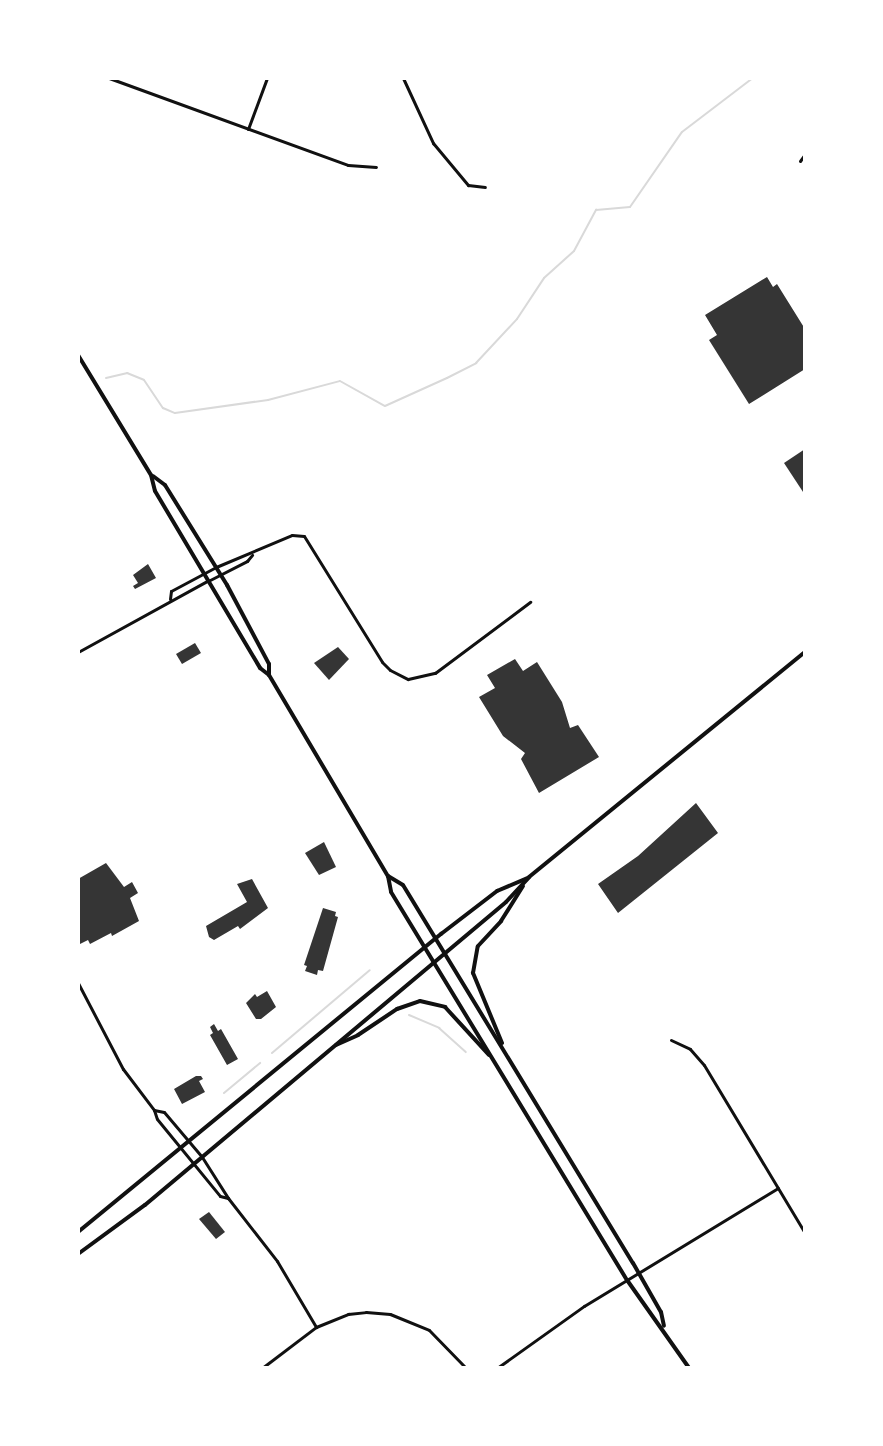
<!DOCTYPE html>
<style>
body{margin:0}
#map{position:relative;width:883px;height:1446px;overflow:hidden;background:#fff;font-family:"Libre Baskerville",serif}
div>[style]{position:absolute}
.stream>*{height:2px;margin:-1px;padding:0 1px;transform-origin:1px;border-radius:1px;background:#d9d9d9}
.building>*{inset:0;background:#353535}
.minor>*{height:3px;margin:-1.5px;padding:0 1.5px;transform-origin:1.5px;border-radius:1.5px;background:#111}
.tertiary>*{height:3px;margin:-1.5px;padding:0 1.5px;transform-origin:1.5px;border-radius:1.5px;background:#111}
.primary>*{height:4px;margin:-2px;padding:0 2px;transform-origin:2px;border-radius:2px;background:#111}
span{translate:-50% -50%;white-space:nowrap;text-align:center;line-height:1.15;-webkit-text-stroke:8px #fff;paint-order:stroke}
.frame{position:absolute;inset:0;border:80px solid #fff;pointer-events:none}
</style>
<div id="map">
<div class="stream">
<div style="left:106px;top:378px;width:22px;rotate:-13deg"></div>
<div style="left:127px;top:373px;width:18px;rotate:22deg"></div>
<div style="left:144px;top:380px;width:34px;rotate:56deg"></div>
<div style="left:163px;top:408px;width:13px;rotate:23deg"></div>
<div style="left:175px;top:413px;width:94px;rotate:-8deg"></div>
<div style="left:268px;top:400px;width:74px;rotate:-14.8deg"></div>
<div style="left:340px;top:381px;width:51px;rotate:29.1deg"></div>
<div style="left:385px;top:406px;width:68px;rotate:-24.3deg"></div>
<div style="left:447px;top:378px;width:33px;rotate:-27deg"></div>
<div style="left:476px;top:363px;width:60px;rotate:-47deg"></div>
<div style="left:517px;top:319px;width:49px;rotate:-56.6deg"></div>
<div style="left:544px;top:278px;width:40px;rotate:-42deg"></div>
<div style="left:574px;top:251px;width:47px;rotate:-61.8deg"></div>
<div style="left:596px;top:210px;width:34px;rotate:-5deg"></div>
<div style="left:630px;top:207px;width:91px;rotate:-55.3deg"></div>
<div style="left:682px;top:132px;width:89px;rotate:-37.3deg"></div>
<div style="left:409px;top:1015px;width:33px;rotate:23deg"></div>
<div style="left:439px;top:1028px;width:36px;rotate:42deg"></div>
<div style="left:272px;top:1053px;width:128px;rotate:-40.3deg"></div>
<div style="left:224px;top:1093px;width:47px;rotate:-39.8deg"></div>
</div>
<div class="building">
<div style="clip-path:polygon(767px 277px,773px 287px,777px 284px,805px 329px,805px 369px,749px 404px,709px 340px,717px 335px,705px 315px)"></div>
<div style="clip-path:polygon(805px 449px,805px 495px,784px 463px)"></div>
<div style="clip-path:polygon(148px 564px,156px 578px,135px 589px,133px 586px,138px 583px,133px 575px)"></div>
<div style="clip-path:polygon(195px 643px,201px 653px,182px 664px,176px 654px)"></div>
<div style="clip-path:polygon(338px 647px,349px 659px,329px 680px,314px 663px)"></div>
<div style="clip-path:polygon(515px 659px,523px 671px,537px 662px,562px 702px,570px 728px,578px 725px,599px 757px,539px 793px,521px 759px,525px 753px,503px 736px,479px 697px,495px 688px,487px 675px)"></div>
<div style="clip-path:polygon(696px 803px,718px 833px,618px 913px,598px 884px,638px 856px)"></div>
<div style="clip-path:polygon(324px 842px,336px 867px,319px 875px,305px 853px)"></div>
<div style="clip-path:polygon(106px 863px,124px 887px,132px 882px,138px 893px,130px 898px,139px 921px,112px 936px,111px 933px,90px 944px,88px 940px,78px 945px,78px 879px)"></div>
<div style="clip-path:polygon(252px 879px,268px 908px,240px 929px,238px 926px,214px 940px,209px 937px,206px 926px,247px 902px,237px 884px)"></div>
<div style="clip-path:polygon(323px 908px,336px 912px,335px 916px,338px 917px,323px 971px,318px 970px,317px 975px,305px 971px,307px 966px,304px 965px)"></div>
<div style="clip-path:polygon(267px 991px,276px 1007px,261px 1019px,256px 1019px,246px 1003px,255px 994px,257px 997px)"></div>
<div style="clip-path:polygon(214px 1024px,218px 1031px,221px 1029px,238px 1059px,227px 1065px,210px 1035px,213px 1033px,210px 1027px)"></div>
<div style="clip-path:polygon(196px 1076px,201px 1076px,203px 1079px,199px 1081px,205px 1092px,182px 1104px,174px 1089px)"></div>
<div style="clip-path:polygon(209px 1212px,225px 1232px,216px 1239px,199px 1219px)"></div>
</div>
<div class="minor">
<div style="left:109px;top:78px;width:254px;rotate:20deg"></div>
<div style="left:348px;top:165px;width:28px;rotate:4deg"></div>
<div style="left:403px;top:78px;width:72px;rotate:65.2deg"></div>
<div style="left:433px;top:143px;width:55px;rotate:50.2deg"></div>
<div style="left:468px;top:185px;width:17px;rotate:7deg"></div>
<div style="left:248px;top:129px;width:54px;rotate:-69.6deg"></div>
<div style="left:800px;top:161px;width:9px;rotate:-54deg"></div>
<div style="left:216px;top:567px;width:82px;rotate:-22.8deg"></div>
<div style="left:292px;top:535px;width:12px;rotate:5deg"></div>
<div style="left:304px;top:536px;width:148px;rotate:58.2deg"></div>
<div style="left:382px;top:662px;width:11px;rotate:45deg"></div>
<div style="left:390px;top:670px;width:20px;rotate:27deg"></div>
<div style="left:408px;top:679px;width:28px;rotate:-13deg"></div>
<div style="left:435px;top:673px;width:119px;rotate:-36.8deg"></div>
<div style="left:210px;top:580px;width:42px;rotate:-27.2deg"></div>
<div style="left:247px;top:561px;width:8px;rotate:-50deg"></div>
<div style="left:78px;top:983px;width:97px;rotate:62.4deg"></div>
<div style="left:123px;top:1069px;width:51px;rotate:52.9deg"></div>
<div style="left:154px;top:1110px;width:9px;rotate:72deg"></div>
<div style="left:157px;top:1119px;width:99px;rotate:50.7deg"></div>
<div style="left:220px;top:1196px;width:8px;rotate:14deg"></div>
<div style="left:671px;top:1040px;width:21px;rotate:25deg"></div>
<div style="left:690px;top:1049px;width:21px;rotate:49deg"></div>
<div style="left:704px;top:1065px;width:196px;rotate:59deg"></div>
<div style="left:154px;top:1110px;width:10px;rotate:11deg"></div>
<div style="left:164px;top:1112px;width:59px;rotate:49.8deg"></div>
<div style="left:202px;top:1157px;width:49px;rotate:57.6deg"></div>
<div style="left:228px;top:1198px;width:80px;rotate:52.1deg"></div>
<div style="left:277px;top:1261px;width:77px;rotate:59.4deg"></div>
<div style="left:262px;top:1368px;width:68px;rotate:-37.2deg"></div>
<div style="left:316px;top:1327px;width:35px;rotate:-22deg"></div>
<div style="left:348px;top:1314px;width:18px;rotate:-6deg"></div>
<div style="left:366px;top:1312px;width:24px;rotate:5deg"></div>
<div style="left:390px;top:1314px;width:42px;rotate:22.3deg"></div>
<div style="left:429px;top:1330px;width:53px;rotate:45.8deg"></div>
<div style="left:497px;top:1368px;width:107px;rotate:-35.5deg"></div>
<div style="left:584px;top:1306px;width:227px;rotate:-31.3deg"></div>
</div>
<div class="tertiary">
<div style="left:170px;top:599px;width:8px;rotate:-83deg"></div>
<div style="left:171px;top:591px;width:51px;rotate:-28.1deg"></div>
<div style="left:78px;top:652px;width:147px;rotate:-28.8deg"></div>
</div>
<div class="primary">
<div style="left:78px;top:355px;width:140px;rotate:58.7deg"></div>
<div style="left:151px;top:475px;width:16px;rotate:76deg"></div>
<div style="left:155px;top:491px;width:206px;rotate:59.3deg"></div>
<div style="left:260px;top:668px;width:11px;rotate:38deg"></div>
<div style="left:269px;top:675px;width:234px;rotate:59.4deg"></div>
<div style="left:388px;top:876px;width:16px;rotate:79deg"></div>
<div style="left:391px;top:892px;width:454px;rotate:58.7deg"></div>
<div style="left:627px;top:1280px;width:108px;rotate:54.8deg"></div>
<div style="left:153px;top:476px;width:15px;rotate:37deg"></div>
<div style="left:165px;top:485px;width:118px;rotate:58.2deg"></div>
<div style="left:227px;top:585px;width:89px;rotate:62deg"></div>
<div style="left:269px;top:664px;width:11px;rotate:90deg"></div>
<div style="left:388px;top:876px;width:17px;rotate:31deg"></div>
<div style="left:403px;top:885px;width:442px;rotate:58.7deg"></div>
<div style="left:633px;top:1263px;width:56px;rotate:60.3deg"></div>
<div style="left:661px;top:1312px;width:14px;rotate:78deg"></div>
<div style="left:502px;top:1043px;width:76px;rotate:-112.5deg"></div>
<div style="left:473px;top:973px;width:27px;rotate:-80deg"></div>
<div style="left:478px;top:946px;width:34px;rotate:-47deg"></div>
<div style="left:501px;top:921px;width:41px;rotate:-57.8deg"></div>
<div style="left:336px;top:1045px;width:24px;rotate:-24deg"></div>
<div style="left:358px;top:1035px;width:47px;rotate:-33.7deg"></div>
<div style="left:397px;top:1009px;width:24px;rotate:-19deg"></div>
<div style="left:420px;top:1001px;width:26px;rotate:13deg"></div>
<div style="left:445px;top:1007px;width:65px;rotate:47.5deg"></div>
<div style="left:78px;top:1232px;width:470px;rotate:-39.4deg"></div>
<div style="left:441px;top:934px;width:71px;rotate:-37.5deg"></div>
<div style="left:497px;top:891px;width:33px;rotate:-23deg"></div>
<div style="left:78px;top:1254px;width:83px;rotate:-36.2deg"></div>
<div style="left:145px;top:1205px;width:471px;rotate:-40deg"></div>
<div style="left:506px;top:902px;width:34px;rotate:-47deg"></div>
<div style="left:529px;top:877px;width:356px;rotate:-39.2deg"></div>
</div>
<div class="frame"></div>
</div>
